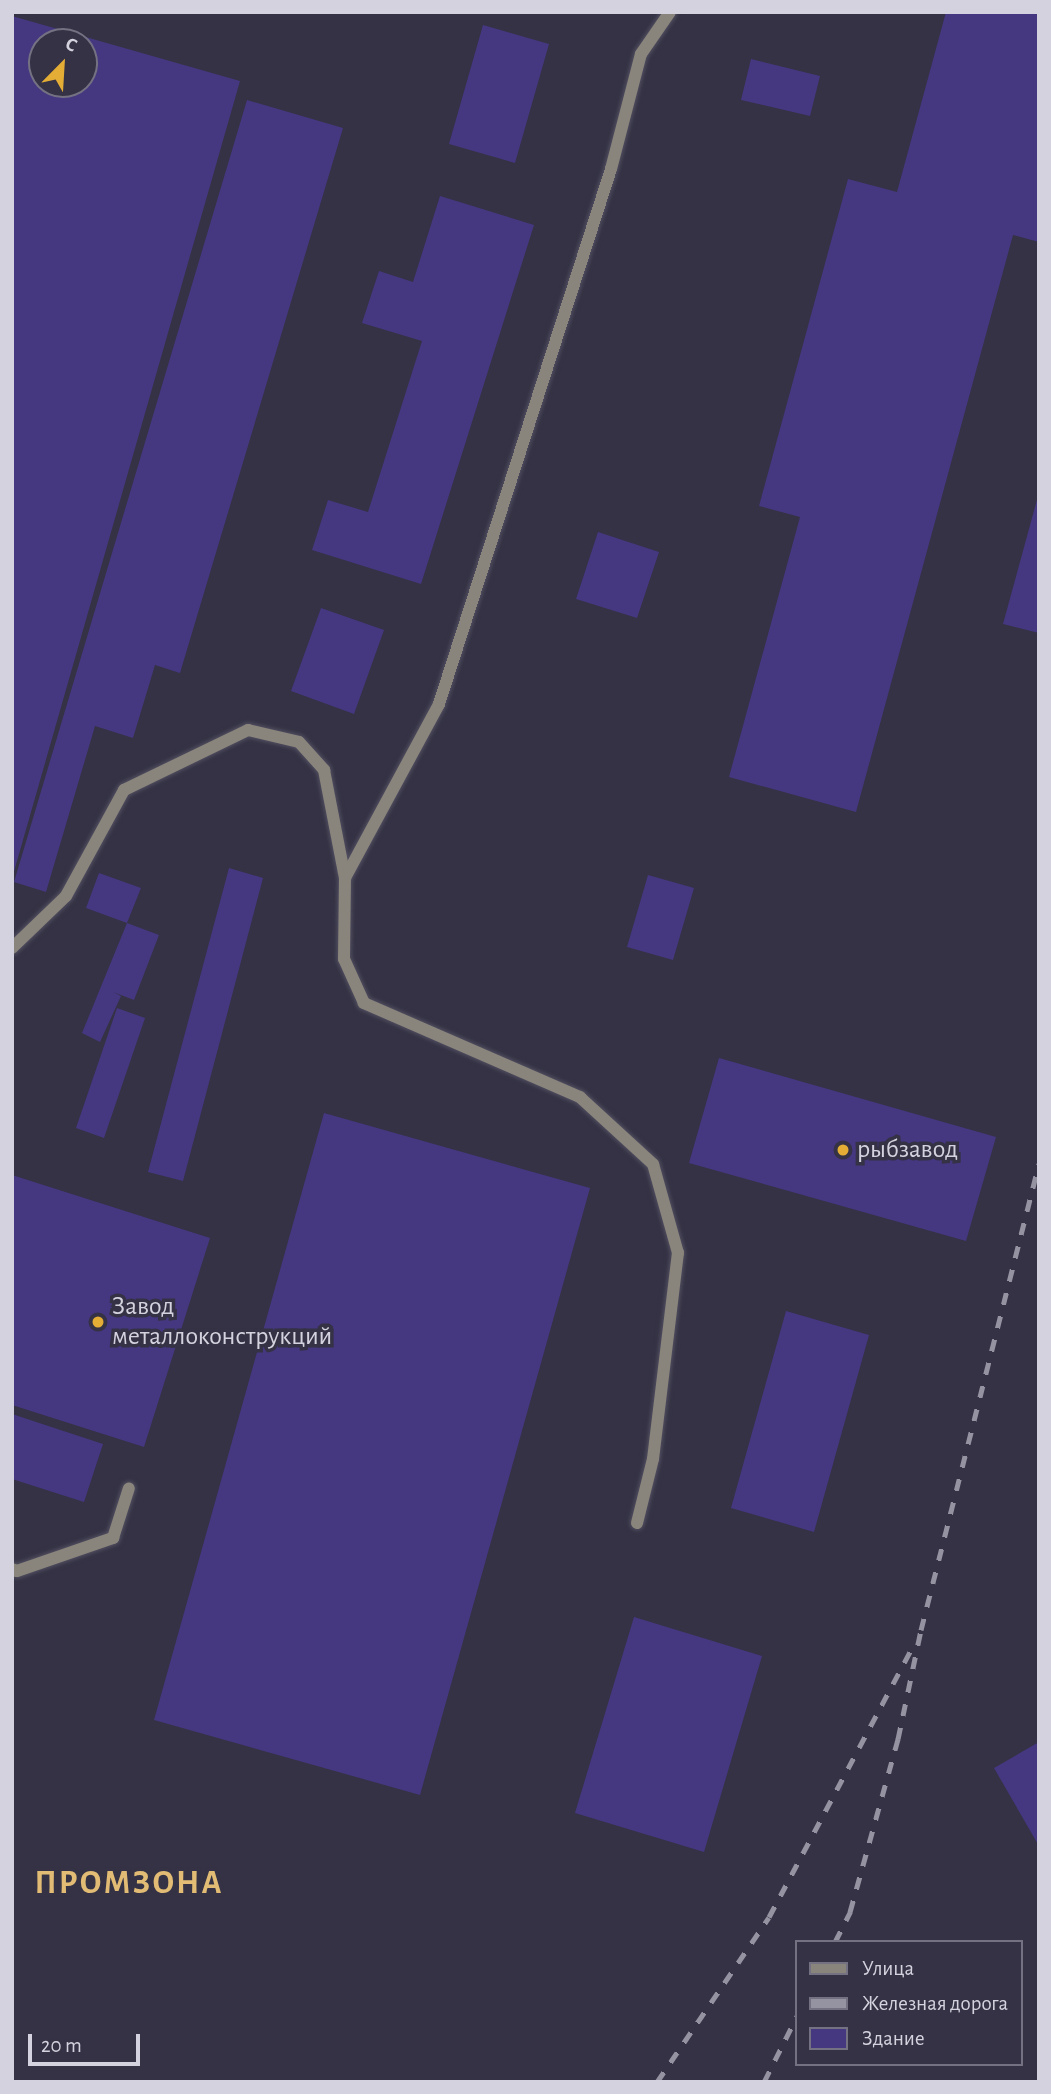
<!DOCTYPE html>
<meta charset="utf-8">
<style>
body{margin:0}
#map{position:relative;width:1051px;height:2094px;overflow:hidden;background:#343244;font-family:"Alegreya Sans",sans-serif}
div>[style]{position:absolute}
.building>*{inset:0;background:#463781}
.roads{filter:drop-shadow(0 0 2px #514f60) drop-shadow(0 0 2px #514f60)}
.minor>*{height:12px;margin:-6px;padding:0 6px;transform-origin:6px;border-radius:6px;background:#8a857c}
.rail>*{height:5px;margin-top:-2.5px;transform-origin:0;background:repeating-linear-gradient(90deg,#9593a2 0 12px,transparent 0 24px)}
.dots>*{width:19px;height:19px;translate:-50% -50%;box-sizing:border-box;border:4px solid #343244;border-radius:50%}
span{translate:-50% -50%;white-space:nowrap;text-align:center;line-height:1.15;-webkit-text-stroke:7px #343244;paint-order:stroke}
.poi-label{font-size:26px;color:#d3d2de}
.left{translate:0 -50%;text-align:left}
.district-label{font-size:33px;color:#e2bc74;font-weight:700;letter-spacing:2px}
.frame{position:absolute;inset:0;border:14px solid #d3d2de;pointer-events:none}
.legend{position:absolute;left:795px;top:1940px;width:228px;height:126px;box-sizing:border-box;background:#343244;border:2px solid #747282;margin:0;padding:9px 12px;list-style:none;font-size:21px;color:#d3d2de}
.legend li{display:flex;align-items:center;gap:14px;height:35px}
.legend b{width:35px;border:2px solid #747282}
.north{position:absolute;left:28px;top:28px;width:70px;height:70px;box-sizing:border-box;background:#343244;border:2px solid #747282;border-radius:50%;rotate:24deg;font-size:19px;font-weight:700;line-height:28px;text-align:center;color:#d3d2de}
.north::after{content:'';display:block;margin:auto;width:24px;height:32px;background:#e4ad35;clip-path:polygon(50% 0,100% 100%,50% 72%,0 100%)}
.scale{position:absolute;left:28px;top:2034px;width:112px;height:32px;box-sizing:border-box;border:4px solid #d3d2de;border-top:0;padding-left:9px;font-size:21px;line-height:24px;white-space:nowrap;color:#d3d2de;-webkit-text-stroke:5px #343244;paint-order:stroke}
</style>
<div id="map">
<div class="building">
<div style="clip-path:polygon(946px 12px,1039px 12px,1039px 242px,1013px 235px,856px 812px,729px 777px,800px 517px,759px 506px,848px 179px,897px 192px)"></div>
<div style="clip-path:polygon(evenodd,12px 16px,240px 81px,13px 875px,12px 875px,12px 16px,42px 42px,84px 42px,84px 84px,42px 84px,42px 42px)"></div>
<div style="clip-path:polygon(483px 25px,549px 44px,515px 163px,449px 144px)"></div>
<div style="clip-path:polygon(751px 59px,820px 76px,810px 116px,741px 100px)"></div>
<div style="clip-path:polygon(247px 100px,343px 128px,180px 673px,155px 665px,133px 738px,95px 726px,46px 892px,14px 882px)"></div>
<div style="clip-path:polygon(440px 196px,534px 225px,421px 584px,312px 550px,328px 500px,368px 512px,422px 341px,362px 323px,379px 271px,413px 282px)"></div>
<div style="clip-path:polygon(1038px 496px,1039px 496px,1039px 633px,1003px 624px)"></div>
<div style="clip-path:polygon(598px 532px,659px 552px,637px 618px,576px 599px)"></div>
<div style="clip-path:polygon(321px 608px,384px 630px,354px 714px,291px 691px)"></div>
<div style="clip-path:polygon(229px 868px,263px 878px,183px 1181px,148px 1172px)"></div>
<div style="clip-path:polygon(99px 873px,141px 888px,127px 923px,159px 935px,134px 1000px,113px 992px,121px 996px,100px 1042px,82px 1033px,127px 923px,86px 908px)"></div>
<div style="clip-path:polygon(648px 875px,694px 888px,673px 960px,627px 947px)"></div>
<div style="clip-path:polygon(117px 1008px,145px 1018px,104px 1138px,76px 1128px)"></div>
<div style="clip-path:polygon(719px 1058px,996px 1137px,966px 1241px,689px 1163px)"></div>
<div style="clip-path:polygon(324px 1113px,590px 1188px,420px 1795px,154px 1720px)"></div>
<div style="clip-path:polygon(12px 1175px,210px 1238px,144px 1447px,12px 1405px)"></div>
<div style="clip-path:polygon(786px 1311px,869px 1335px,814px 1532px,731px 1508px)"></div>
<div style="clip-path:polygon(12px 1414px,103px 1444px,84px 1502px,12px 1479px)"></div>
<div style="clip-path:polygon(634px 1617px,762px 1656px,704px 1852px,575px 1813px)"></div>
<div style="clip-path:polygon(1039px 1742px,1039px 1846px,994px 1768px)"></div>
</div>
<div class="roads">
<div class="minor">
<div style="left:12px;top:948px;width:75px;rotate:-43.9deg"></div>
<div style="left:66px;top:896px;width:121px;rotate:-61.3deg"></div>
<div style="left:124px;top:790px;width:138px;rotate:-25.8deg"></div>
<div style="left:248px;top:730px;width:52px;rotate:13.2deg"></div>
<div style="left:299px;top:742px;width:38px;rotate:48deg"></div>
<div style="left:324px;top:770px;width:110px;rotate:79deg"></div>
<div style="left:637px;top:1523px;width:66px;rotate:-76deg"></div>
<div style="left:653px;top:1459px;width:208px;rotate:-83.1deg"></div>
<div style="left:678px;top:1253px;width:92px;rotate:-105.7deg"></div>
<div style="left:653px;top:1164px;width:99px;rotate:-137.5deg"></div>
<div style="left:580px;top:1097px;width:236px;rotate:-156.5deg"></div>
<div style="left:364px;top:1003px;width:48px;rotate:-114.4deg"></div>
<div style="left:344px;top:959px;width:81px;rotate:-89.3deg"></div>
<div style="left:345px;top:878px;width:198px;rotate:-61.6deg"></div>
<div style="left:439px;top:704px;width:562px;rotate:-72.18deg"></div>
<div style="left:611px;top:169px;width:119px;rotate:-75.4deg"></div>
<div style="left:641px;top:54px;width:51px;rotate:-55.4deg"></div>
<div style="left:12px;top:1569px;width:5px;rotate:22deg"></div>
<div style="left:17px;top:1571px;width:102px;rotate:-19deg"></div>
<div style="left:113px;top:1538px;width:52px;rotate:-72.3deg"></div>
</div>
</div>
<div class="rail">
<div style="left:835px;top:1942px;width:34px;rotate:-63deg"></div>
<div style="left:850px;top:1912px;width:180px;rotate:-74.5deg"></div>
<div style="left:898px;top:1739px;width:111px;rotate:-78.1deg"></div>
<div style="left:921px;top:1630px;width:481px;rotate:-75.8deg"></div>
<div style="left:657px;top:2082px;width:199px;rotate:-55.8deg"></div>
<div style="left:769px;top:1917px;width:305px;rotate:-62deg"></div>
<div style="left:764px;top:2082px;width:74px;rotate:-63.4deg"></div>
</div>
<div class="dots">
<div style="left:843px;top:1150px;background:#e4ad35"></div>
<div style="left:98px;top:1322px;background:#e4ad35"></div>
</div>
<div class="poi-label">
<span class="left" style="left:857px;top:1150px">рыбзавод</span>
<span class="left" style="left:112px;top:1322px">Завод<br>металлоконструкций</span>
</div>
<div class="district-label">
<span style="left:129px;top:1884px">ПРОМЗОНА</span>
</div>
<div class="frame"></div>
<ul class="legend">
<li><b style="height:9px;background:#8a857c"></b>Улица</li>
<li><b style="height:9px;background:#9593a2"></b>Железная дорога</li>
<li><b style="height:19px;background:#463781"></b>Здание</li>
</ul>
<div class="north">С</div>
<div class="scale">20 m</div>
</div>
